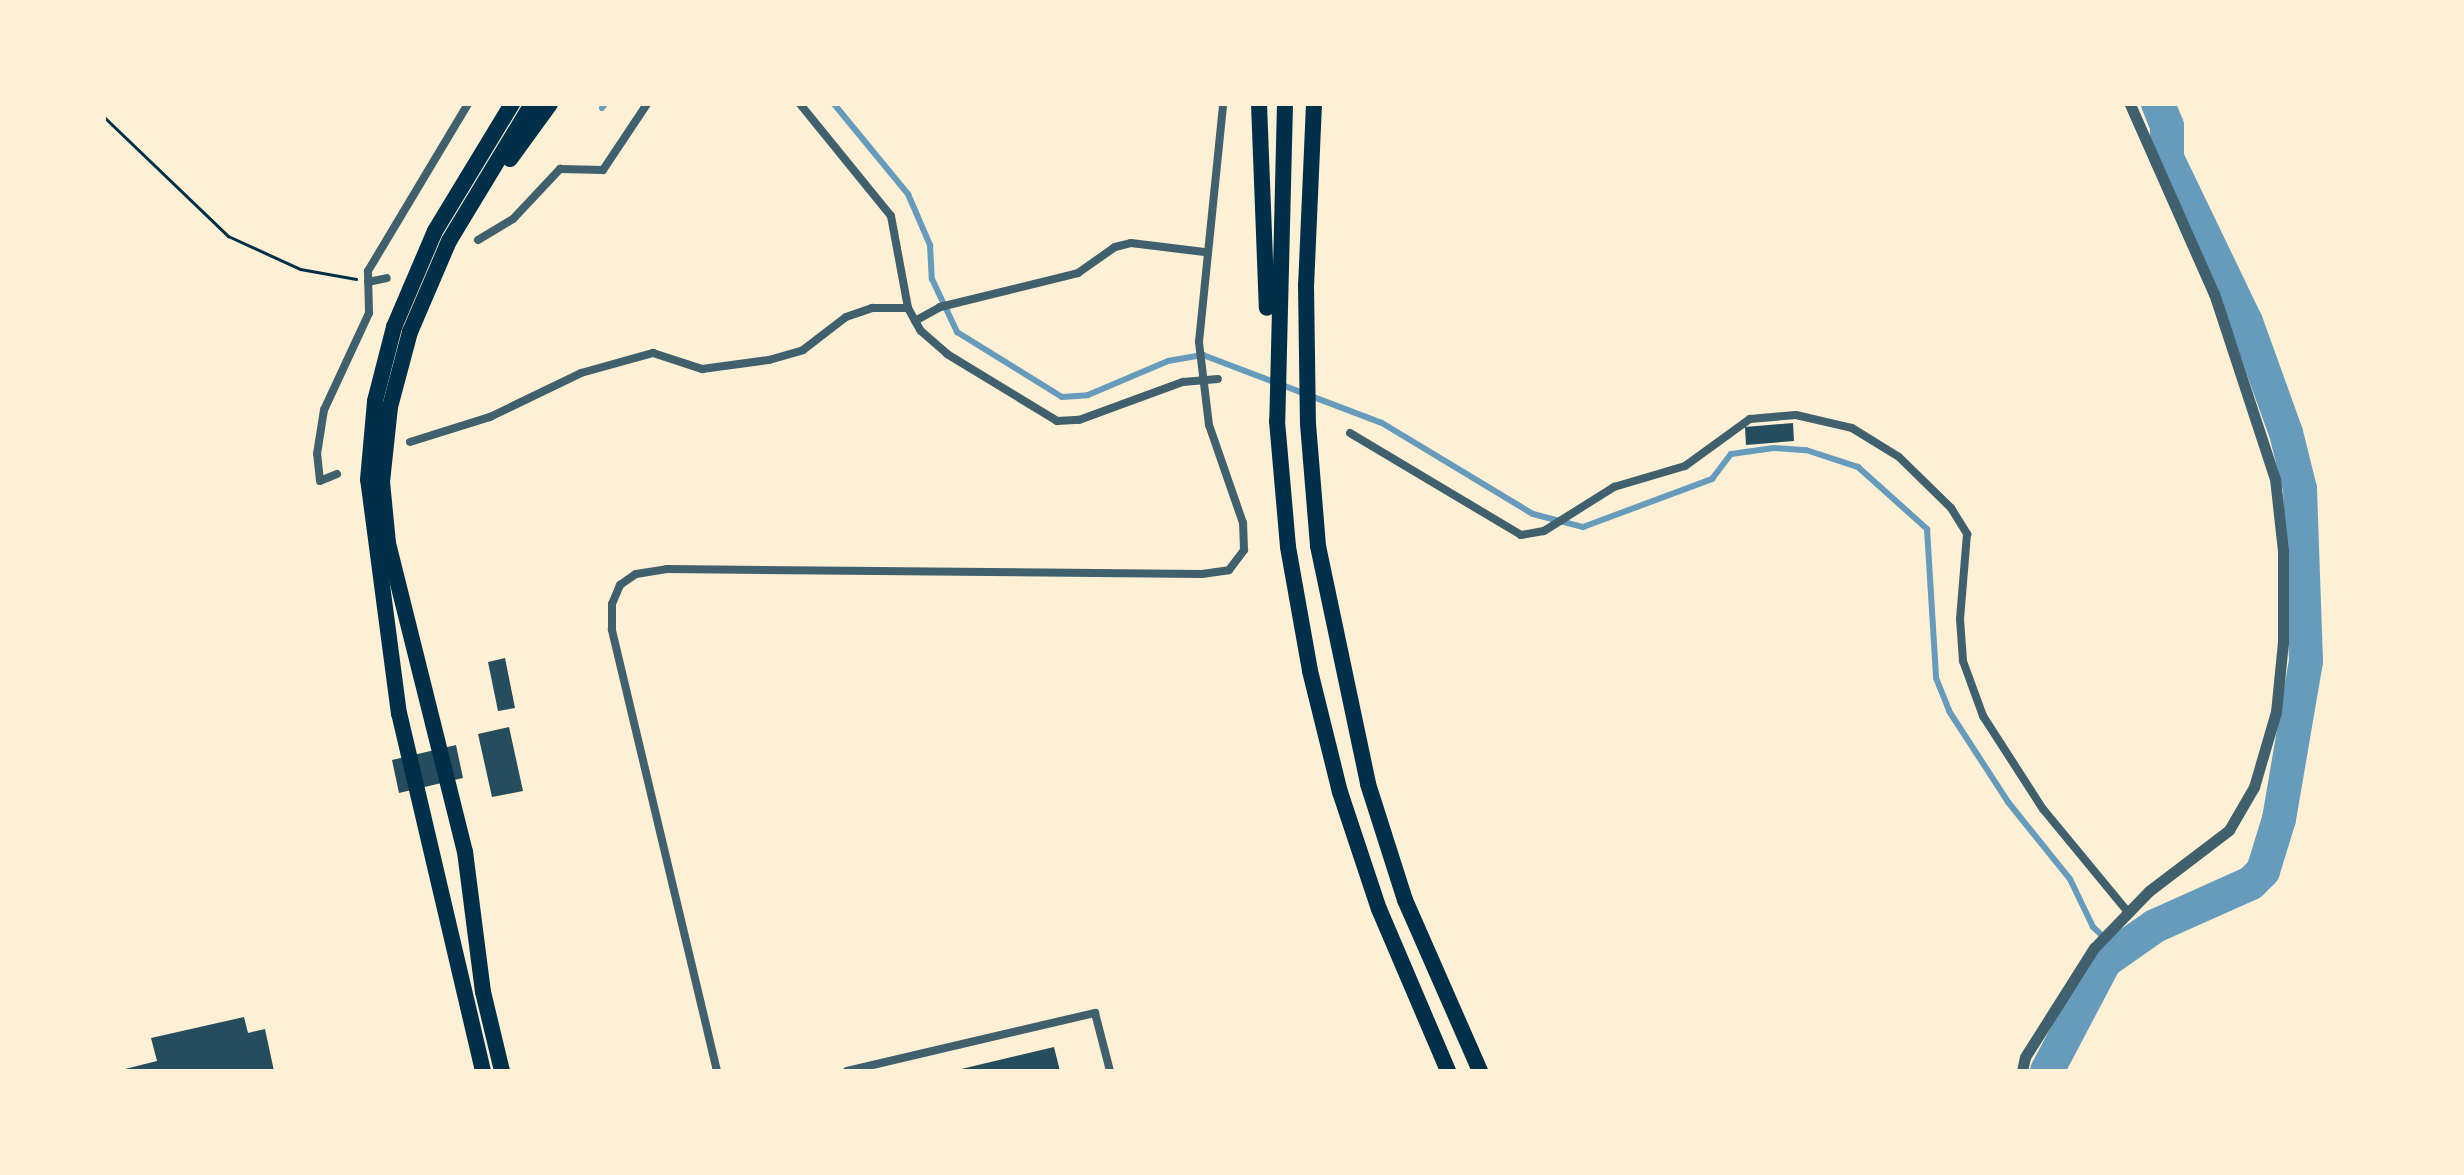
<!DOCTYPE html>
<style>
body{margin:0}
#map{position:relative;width:2464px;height:1175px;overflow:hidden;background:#fdf0d5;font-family:Barlow,sans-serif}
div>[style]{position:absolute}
.stream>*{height:6px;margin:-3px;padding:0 3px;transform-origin:3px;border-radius:3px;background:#669bbc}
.river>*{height:34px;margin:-17px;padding:0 17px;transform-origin:17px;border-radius:17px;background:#669bbc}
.building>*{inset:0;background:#264d5e}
.path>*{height:3px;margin:-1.5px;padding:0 1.5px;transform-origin:1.5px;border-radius:1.5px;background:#003049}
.minor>*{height:8px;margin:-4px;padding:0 4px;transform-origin:4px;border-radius:4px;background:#3f606c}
.tertiary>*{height:11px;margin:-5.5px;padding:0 5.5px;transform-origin:5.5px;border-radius:5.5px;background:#3f606c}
.motorway>*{height:16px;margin:-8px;padding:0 8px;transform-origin:8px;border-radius:8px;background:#003049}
span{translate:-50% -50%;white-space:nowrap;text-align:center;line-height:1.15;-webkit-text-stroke:6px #fdf0d5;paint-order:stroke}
.frame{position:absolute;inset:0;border:106px solid #fdf0d5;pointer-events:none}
</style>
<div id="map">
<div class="stream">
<div style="left:834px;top:104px;width:117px;rotate:50.6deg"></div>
<div style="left:908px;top:194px;width:56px;rotate:66.7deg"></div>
<div style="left:930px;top:245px;width:34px;rotate:87deg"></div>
<div style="left:932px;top:279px;width:59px;rotate:64.7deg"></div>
<div style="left:957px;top:332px;width:123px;rotate:31.8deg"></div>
<div style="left:1062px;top:397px;width:26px;rotate:-4deg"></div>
<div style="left:1088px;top:395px;width:87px;rotate:-23deg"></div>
<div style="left:1168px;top:361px;width:36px;rotate:-10deg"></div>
<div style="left:1203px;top:355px;width:191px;rotate:20.8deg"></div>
<div style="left:1382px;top:423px;width:176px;rotate:31.1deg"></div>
<div style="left:1533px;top:514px;width:52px;rotate:14.6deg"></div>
<div style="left:1583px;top:527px;width:138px;rotate:-20.4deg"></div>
<div style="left:1712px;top:479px;width:31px;rotate:-53deg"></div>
<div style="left:1731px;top:454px;width:43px;rotate:-7.9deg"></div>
<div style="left:1774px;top:448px;width:32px;rotate:4deg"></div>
<div style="left:1806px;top:450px;width:55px;rotate:18.1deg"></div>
<div style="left:1858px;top:467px;width:93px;rotate:41.9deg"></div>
<div style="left:1927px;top:529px;width:149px;rotate:86.5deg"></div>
<div style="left:1936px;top:678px;width:35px;rotate:68deg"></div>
<div style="left:1949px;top:711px;width:108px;rotate:57deg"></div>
<div style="left:2008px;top:802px;width:99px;rotate:51.2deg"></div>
<div style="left:2070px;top:879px;width:53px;rotate:64.4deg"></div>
<div style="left:2093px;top:927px;width:35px;rotate:43deg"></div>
<div style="left:602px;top:108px;width:5px;rotate:-53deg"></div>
</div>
<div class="river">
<div style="left:2047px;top:1071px;width:124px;rotate:-62.2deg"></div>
<div style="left:2105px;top:961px;width:61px;rotate:-35deg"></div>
<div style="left:2155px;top:926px;width:105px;rotate:-24.1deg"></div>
<div style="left:2251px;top:883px;width:17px;rotate:-45deg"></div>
<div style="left:2263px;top:871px;width:54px;rotate:-72.9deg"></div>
<div style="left:2279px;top:819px;width:160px;rotate:-80.3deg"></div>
<div style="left:2306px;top:661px;width:172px;rotate:-92deg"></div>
<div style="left:2300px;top:489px;width:58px;rotate:-104deg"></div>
<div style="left:2286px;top:433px;width:118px;rotate:-109.8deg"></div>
<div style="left:2246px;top:322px;width:182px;rotate:-115.7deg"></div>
<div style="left:2167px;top:158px;width:32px;rotate:-90deg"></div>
<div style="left:2167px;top:126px;width:24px;rotate:-112deg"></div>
</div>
<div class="building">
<div style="clip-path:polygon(1793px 423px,1794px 441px,1746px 445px,1745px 427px)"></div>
<div style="clip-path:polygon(505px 658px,515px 708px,498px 711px,488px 662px)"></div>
<div style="clip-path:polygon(509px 727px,523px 791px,492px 797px,478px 734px)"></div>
<div style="clip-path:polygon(456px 745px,463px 778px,399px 793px,392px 760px)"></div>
<div style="clip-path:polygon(244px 1017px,248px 1033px,265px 1029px,274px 1071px,117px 1071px,157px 1061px,151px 1038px)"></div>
<div style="clip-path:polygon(1054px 1047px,1060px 1071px,957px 1071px,957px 1070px)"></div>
</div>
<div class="path">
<div style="left:104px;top:117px;width:172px;rotate:43.8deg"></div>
<div style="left:228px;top:236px;width:79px;rotate:24.6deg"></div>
<div style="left:300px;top:269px;width:57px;rotate:10.1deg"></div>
</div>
<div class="minor">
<div style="left:800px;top:104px;width:144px;rotate:50.9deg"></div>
<div style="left:891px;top:216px;width:94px;rotate:79.5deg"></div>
<div style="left:908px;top:308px;width:26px;rotate:61deg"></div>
<div style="left:921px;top:331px;width:35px;rotate:41deg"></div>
<div style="left:947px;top:354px;width:129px;rotate:31.3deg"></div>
<div style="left:1057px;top:421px;width:22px;rotate:-3deg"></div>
<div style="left:1079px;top:420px;width:111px;rotate:-20.1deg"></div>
<div style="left:1183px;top:382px;width:35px;rotate:-5deg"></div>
<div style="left:478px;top:240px;width:41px;rotate:-31deg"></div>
<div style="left:513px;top:219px;width:69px;rotate:-46.8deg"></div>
<div style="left:560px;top:169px;width:43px;rotate:1.3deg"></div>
<div style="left:603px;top:170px;width:79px;rotate:-56.3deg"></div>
<div style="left:368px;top:282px;width:19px;rotate:-12deg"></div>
<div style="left:915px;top:321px;width:29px;rotate:-29deg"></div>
<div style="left:940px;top:307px;width:142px;rotate:-13.8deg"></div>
<div style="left:1078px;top:273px;width:45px;rotate:-35.1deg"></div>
<div style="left:1115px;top:247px;width:16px;rotate:-14deg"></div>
<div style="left:1131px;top:243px;width:74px;rotate:7deg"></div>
<div style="left:1350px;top:433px;width:199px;rotate:30.8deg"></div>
<div style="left:1521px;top:535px;width:23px;rotate:-10deg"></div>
<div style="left:1544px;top:531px;width:83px;rotate:-32.2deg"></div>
<div style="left:1614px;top:487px;width:74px;rotate:-16.5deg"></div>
<div style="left:1685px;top:466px;width:80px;rotate:-35.9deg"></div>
<div style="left:1750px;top:419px;width:46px;rotate:-5deg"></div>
<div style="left:1796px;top:415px;width:57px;rotate:13.1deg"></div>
<div style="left:1852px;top:428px;width:55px;rotate:31.7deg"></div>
<div style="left:1899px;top:457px;width:73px;rotate:44.4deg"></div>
<div style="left:1951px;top:508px;width:31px;rotate:58deg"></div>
<div style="left:1967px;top:534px;width:85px;rotate:94.7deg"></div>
<div style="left:1960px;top:619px;width:42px;rotate:85.9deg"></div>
<div style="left:1963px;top:661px;width:59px;rotate:70deg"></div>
<div style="left:1983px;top:716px;width:111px;rotate:57.2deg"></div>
<div style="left:2043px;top:809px;width:134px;rotate:50.5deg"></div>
<div style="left:410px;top:442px;width:84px;rotate:-17.4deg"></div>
<div style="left:490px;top:417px;width:101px;rotate:-25.8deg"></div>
<div style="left:581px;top:373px;width:75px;rotate:-15.5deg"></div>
<div style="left:653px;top:353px;width:52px;rotate:18.1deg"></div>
<div style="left:702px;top:369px;width:68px;rotate:-7.7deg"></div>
<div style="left:769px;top:360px;width:35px;rotate:-16deg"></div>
<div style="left:803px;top:350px;width:54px;rotate:-37.5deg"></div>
<div style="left:846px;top:317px;width:28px;rotate:-19deg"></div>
<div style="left:872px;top:308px;width:36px"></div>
<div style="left:337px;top:474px;width:18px;rotate:158deg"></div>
<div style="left:320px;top:481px;width:27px;rotate:-96deg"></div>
<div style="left:317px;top:454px;width:45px;rotate:-81deg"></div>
<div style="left:324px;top:410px;width:107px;rotate:-65.1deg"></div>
<div style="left:369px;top:313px;width:42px;rotate:-91.4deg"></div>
<div style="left:368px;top:271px;width:195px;rotate:-59.1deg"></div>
<div style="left:717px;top:1071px;width:454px;rotate:-103.4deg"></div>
<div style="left:612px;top:629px;width:25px;rotate:-90deg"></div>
<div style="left:612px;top:604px;width:21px;rotate:-67deg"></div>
<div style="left:620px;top:585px;width:19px;rotate:-35deg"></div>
<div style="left:636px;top:574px;width:31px;rotate:-9deg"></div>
<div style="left:667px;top:569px;width:535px;rotate:0.54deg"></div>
<div style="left:1202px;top:574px;width:27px;rotate:-8deg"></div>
<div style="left:1229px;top:570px;width:25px;rotate:-53deg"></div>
<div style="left:1244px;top:550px;width:27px;rotate:-92deg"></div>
<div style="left:1243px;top:523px;width:104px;rotate:-109.1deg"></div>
<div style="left:1209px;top:425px;width:84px;rotate:-96.9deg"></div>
<div style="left:1199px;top:342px;width:239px;rotate:-84.2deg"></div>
<div style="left:847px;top:1071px;width:255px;rotate:-13.2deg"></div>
<div style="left:1095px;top:1013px;width:60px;rotate:75.5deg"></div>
</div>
<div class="tertiary">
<div style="left:2022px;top:1071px;width:14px;rotate:-78deg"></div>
<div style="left:2025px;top:1057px;width:129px;rotate:-57.7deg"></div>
<div style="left:2094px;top:948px;width:79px;rotate:-46deg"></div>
<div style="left:2149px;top:891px;width:101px;rotate:-37.3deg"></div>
<div style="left:2229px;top:830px;width:50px;rotate:-59.8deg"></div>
<div style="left:2254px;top:787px;width:78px;rotate:-73.7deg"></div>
<div style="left:2276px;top:712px;width:70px;rotate:-84.3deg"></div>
<div style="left:2283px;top:642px;width:91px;rotate:-90deg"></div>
<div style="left:2283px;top:551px;width:72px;rotate:-96.3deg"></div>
<div style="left:2275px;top:479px;width:195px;rotate:-108.2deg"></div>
<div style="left:2214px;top:294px;width:208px;rotate:-113.9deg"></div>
</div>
<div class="motorway">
<div style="left:1259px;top:104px;width:204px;rotate:87.8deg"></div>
<div style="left:1285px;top:104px;width:317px;rotate:91.4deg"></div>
<div style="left:1277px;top:421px;width:126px;rotate:85deg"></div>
<div style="left:1288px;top:547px;width:126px;rotate:79.9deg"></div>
<div style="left:1310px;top:671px;width:125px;rotate:76.1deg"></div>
<div style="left:1340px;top:792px;width:123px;rotate:71.6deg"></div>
<div style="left:1379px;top:909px;width:176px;rotate:66.9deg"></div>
<div style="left:1314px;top:104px;width:180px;rotate:92.5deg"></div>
<div style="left:1306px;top:284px;width:140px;rotate:89.2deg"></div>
<div style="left:1308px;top:424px;width:122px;rotate:85.3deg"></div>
<div style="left:1318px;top:546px;width:243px;rotate:78.1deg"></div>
<div style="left:1368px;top:784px;width:122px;rotate:72.3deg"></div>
<div style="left:1405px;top:900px;width:187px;rotate:66.3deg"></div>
<div style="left:510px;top:159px;width:68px;rotate:-54deg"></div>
<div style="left:483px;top:1071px;width:367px;rotate:-103.2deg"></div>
<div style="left:399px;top:714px;width:236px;rotate:-97.5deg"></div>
<div style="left:368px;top:480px;width:79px;rotate:-84.9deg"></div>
<div style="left:375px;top:401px;width:76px;rotate:-75.6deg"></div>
<div style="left:394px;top:327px;width:104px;rotate:-66.9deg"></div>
<div style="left:435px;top:231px;width:149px;rotate:-58.8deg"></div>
<div style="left:502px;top:1071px;width:81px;rotate:-103.5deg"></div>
<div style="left:483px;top:992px;width:141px;rotate:-97.3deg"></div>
<div style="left:465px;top:852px;width:318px;rotate:-104deg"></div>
<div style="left:388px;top:543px;width:61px;rotate:-95.6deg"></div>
<div style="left:382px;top:482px;width:75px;rotate:-83.9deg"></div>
<div style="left:390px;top:407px;width:78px;rotate:-75.1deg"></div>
<div style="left:410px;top:332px;width:99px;rotate:-66.8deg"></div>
<div style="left:449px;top:241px;width:160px;rotate:-58.8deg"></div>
</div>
<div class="frame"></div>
</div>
